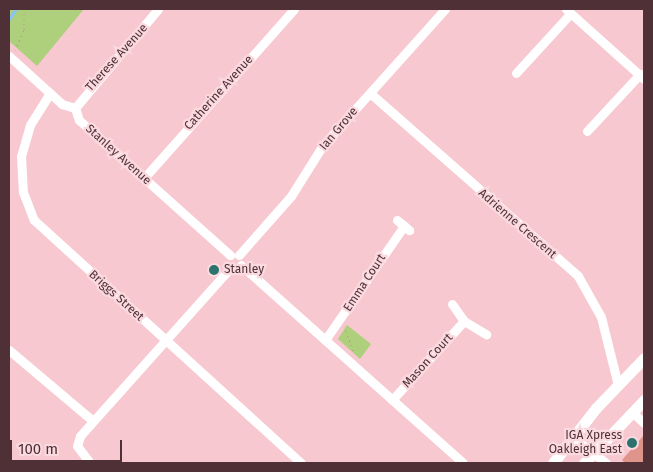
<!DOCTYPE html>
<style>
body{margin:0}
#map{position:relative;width:653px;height:472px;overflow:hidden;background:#f8c8d0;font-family:"Fira Sans",sans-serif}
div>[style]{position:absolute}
.green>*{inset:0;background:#aecf7b}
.stream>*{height:2.5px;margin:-1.25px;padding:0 1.25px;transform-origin:1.25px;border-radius:1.25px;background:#88c3f7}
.building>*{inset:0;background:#de938b}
.path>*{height:1px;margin-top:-0.5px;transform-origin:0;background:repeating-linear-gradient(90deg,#b78e95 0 1px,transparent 0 5px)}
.minor>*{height:9px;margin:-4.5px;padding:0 4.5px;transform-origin:4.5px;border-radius:4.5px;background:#fff}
.major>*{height:11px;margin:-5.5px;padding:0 5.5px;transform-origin:5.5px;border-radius:5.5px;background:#fff}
.dots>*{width:14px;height:14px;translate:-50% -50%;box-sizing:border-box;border:2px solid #fadadf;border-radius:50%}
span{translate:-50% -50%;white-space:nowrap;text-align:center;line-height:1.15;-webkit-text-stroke:4.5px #fadadf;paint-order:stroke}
.street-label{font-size:12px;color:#4f3037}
.poi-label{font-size:12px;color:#4f3037}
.left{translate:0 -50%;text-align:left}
.right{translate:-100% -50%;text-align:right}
.frame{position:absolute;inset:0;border:10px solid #4f3037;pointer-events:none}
.scale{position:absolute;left:10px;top:440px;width:112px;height:22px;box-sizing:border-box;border:2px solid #4f3037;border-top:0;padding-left:6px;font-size:15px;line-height:18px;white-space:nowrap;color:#4f3037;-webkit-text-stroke:4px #fadadf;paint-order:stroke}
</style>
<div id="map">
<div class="green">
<div style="clip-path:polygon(9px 9px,84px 9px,37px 66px,9px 41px)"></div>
<div style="clip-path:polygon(347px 325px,371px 344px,360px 359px,338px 339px)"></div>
</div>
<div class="stream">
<div style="left:9px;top:19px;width:12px;rotate:-55deg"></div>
</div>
<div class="building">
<div style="clip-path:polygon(644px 435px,644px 463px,625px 463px,622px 460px)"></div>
</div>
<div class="path">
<div style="left:15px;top:50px;width:22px;rotate:-66deg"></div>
<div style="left:24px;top:30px;width:21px;rotate:-90deg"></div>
<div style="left:344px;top:326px;width:30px;rotate:70deg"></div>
</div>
<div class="minor">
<div style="left:566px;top:9px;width:105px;rotate:41.9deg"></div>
<div style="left:9px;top:56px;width:72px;rotate:42.2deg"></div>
<div style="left:62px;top:104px;width:14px;rotate:17deg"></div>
<div style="left:75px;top:108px;width:13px;rotate:72deg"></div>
<div style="left:79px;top:120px;width:203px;rotate:41.8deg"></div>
<div style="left:516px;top:73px;width:81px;rotate:-47.5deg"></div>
<div style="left:50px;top:93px;width:38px;rotate:122deg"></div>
<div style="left:30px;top:125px;width:32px;rotate:106deg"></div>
<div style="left:21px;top:156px;width:36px;rotate:87deg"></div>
<div style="left:23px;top:192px;width:30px;rotate:69deg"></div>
<div style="left:34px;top:220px;width:361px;rotate:42.3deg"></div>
<div style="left:370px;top:93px;width:277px;rotate:41.3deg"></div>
<div style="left:578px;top:276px;width:47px;rotate:60.7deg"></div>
<div style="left:601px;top:317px;width:70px;rotate:76deg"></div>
<div style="left:75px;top:108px;width:129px;rotate:-50deg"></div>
<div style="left:587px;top:131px;width:78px;rotate:-47.1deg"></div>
<div style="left:144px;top:178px;width:226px;rotate:-48.4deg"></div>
<div style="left:397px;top:220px;width:16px;rotate:40deg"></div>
<div style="left:239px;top:255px;width:79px;rotate:-48.6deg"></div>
<div style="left:291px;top:196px;width:60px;rotate:-57.9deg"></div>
<div style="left:323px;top:145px;width:183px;rotate:-48.1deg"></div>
<div style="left:241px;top:265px;width:297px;rotate:41.7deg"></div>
<div style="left:452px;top:304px;width:21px;rotate:55deg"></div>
<div style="left:464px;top:321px;width:26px;rotate:31deg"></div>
<div style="left:325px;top:340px;width:139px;rotate:-55.3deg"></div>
<div style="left:9px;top:350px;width:110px;rotate:40.2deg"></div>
<div style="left:392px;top:400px;width:107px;rotate:-47.7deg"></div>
<div style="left:633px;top:413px;width:15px;rotate:42deg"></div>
<div style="left:573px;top:437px;width:42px;rotate:38.2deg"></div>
<div style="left:90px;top:463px;width:21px;rotate:-127deg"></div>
<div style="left:77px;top:446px;width:10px;rotate:-73deg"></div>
<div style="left:80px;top:436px;width:227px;rotate:-48.2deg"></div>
</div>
<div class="major">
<div style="left:553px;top:463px;width:70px;rotate:-52deg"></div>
<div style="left:596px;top:408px;width:69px;rotate:-46.2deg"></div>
<div style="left:584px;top:463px;width:87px;rotate:-46.4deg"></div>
</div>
<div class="dots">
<div style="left:214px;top:270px;background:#2b736c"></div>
<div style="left:632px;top:443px;background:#2b736c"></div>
</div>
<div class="street-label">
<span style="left:117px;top:58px;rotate:-48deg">Therese Avenue</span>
<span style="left:219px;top:93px;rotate:-48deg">Catherine Avenue</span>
<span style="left:339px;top:129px;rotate:-50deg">Ian Grove</span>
<span style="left:118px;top:155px;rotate:42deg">Stanley Avenue</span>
<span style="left:517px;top:224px;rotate:41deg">Adrienne Crescent</span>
<span style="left:365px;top:283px;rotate:-57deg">Emma Court</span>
<span style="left:116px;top:296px;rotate:42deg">Briggs Street</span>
<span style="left:428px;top:361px;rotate:-48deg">Mason Court</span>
</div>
<div class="poi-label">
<span class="left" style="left:224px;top:270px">Stanley</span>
<span class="right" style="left:622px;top:443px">IGA Xpress<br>Oakleigh East</span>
</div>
<div class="frame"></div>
<div class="scale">100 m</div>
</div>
